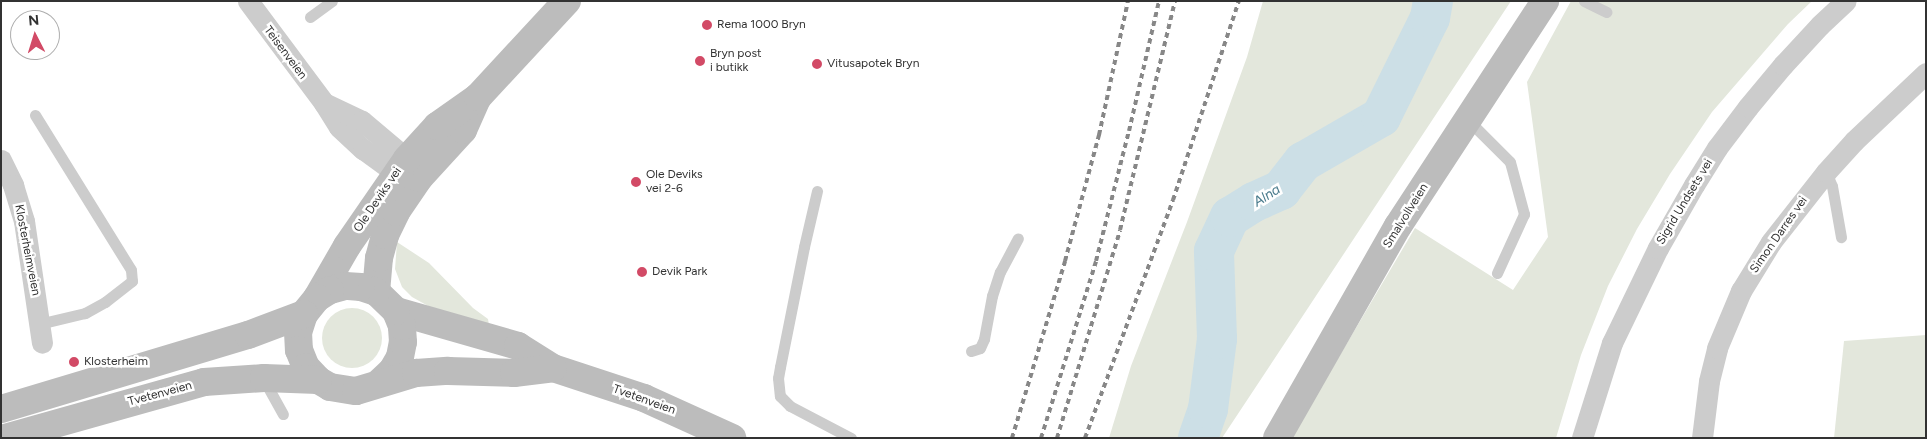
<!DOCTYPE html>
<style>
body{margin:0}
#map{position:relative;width:1927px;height:439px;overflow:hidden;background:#fff;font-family:Figtree,sans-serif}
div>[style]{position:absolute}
.green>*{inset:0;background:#e3e7dc}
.round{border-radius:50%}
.river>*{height:40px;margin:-20px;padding:0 20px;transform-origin:20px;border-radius:20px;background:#ccdfe6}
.lane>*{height:11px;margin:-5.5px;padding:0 5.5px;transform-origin:5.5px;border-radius:5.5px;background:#ccc}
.street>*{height:21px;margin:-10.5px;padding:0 10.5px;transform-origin:10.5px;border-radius:10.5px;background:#ccc}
.secondary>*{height:28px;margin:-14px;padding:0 14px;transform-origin:14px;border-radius:14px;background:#bcbcbc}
.rail>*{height:4px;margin-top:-2px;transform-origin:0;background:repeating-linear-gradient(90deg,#878787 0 5px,transparent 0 9px)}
.dots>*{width:14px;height:14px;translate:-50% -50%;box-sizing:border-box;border:2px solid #fff;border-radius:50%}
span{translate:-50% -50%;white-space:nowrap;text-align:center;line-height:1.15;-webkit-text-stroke:5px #fff;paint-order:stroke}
.poi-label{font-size:12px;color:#323232}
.left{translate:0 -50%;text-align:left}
.street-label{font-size:12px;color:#323232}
.water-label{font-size:14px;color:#487a8b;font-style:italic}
.frame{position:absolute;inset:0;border:2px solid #323232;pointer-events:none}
.north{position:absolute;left:10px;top:10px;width:50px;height:50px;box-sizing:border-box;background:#fff;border:1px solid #adadad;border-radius:50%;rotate:355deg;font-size:14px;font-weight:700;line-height:20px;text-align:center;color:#323232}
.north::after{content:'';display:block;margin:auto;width:18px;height:22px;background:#d24a66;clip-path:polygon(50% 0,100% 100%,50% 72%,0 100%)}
</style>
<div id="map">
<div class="green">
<div style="clip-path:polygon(1263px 1px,1511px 1px,1222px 438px,1109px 438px,1131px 366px,1187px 222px,1247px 57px)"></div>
<div style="clip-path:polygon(1571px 1px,1812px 1px,1788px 24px,1712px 112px,1670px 174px,1637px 229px,1608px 286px,1581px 355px,1556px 438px,1291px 438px,1415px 228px,1513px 290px,1548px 237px,1527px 82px)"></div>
<div style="clip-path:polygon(397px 242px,429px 263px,473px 308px,488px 319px,489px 325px,430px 307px,412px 297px,402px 287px,395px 269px)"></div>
<div class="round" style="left:322px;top:308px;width:60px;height:60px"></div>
<div style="clip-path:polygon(1926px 335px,1926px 438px,1834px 438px,1844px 341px)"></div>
</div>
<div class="river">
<div style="left:1198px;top:438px;width:31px;rotate:-71deg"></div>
<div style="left:1208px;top:409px;width:71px;rotate:-82.7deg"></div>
<div style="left:1217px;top:339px;width:88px;rotate:-92deg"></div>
<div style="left:1214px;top:251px;width:38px;rotate:-65deg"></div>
<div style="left:1230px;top:217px;width:28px;rotate:-32deg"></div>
<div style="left:1254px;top:202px;width:30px;rotate:-24deg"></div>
<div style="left:1281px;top:190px;width:36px;rotate:-52deg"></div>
<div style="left:1303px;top:162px;width:90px;rotate:-30deg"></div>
<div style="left:1381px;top:117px;width:110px;rotate:-63.7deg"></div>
<div style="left:1430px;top:18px;width:17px;rotate:-80deg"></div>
</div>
<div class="lane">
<div style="left:1584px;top:1px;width:25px;rotate:26deg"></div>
<div style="left:310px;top:17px;width:27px;rotate:-36deg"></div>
<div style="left:35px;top:115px;width:182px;rotate:58.2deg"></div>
<div style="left:131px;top:270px;width:11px;rotate:85deg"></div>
<div style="left:132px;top:281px;width:34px;rotate:142deg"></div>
<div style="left:105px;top:302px;width:23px;rotate:151deg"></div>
<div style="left:85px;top:313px;width:47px;rotate:166.6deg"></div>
<div style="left:1468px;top:120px;width:59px;rotate:45deg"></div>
<div style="left:1510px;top:162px;width:54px;rotate:74.9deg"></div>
<div style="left:1524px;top:214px;width:65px;rotate:114.6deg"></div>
<div style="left:1826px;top:172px;width:15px;rotate:67deg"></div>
<div style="left:1832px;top:186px;width:52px;rotate:80deg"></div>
<div style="left:817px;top:191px;width:57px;rotate:103.1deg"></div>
<div style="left:804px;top:247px;width:122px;rotate:101.3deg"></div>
<div style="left:780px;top:367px;width:11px;rotate:100deg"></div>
<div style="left:778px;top:378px;width:18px;rotate:84deg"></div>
<div style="left:780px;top:396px;width:14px;rotate:45deg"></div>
<div style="left:790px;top:406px;width:69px;rotate:27.7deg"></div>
<div style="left:971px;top:351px;width:9px;rotate:-18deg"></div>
<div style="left:980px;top:348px;width:10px;rotate:-66deg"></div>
<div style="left:984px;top:339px;width:44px;rotate:-79.5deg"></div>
<div style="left:992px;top:296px;width:25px;rotate:-72deg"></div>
<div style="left:1000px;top:272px;width:38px;rotate:-62deg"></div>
<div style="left:264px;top:380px;width:39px;rotate:61deg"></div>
</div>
<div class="street">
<div style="left:248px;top:1px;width:127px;rotate:53.3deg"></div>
<div style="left:324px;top:103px;width:28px;rotate:58deg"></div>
<div style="left:339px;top:127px;width:33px;rotate:43deg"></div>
<div style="left:363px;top:149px;width:39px;rotate:36deg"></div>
<div style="left:395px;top:172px;width:17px;rotate:17deg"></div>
<div style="left:324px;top:103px;width:42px;rotate:25.3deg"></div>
<div style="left:362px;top:121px;width:59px;rotate:40.2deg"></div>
<div style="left:407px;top:159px;width:14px;rotate:60deg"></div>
<div style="left:1px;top:160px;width:28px;rotate:64deg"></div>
<div style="left:13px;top:185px;width:38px;rotate:73deg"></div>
<div style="left:24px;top:221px;width:123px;rotate:81.6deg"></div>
<div style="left:1582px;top:438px;width:100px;rotate:-72.5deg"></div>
<div style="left:1612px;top:343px;width:106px;rotate:-64.2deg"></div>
<div style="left:1658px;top:248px;width:73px;rotate:-60.3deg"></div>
<div style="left:1694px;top:185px;width:44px;rotate:-58.1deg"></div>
<div style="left:1717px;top:148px;width:51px;rotate:-52.9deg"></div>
<div style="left:1748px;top:107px;width:55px;rotate:-50.2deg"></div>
<div style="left:1783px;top:65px;width:54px;rotate:-47.2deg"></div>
<div style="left:1820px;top:25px;width:35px;rotate:-43deg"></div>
<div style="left:1702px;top:438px;width:57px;rotate:-83deg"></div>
<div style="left:1709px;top:381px;width:34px;rotate:-76deg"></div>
<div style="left:1717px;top:348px;width:62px;rotate:-67.2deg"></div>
<div style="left:1741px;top:291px;width:57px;rotate:-58.5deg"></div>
<div style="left:1771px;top:242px;width:89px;rotate:-51.8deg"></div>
<div style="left:1826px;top:172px;width:42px;rotate:-47.9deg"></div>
<div style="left:1854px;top:141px;width:99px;rotate:-43.4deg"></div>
</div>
<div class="secondary">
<div style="left:376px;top:292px;width:34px;rotate:-85deg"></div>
<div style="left:379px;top:258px;width:24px;rotate:-75deg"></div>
<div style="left:385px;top:235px;width:25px;rotate:-64deg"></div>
<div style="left:396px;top:212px;width:41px;rotate:-55.9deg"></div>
<div style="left:419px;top:178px;width:65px;rotate:-47.5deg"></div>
<div style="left:463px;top:130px;width:36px;rotate:-66deg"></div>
<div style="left:317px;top:298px;width:60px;rotate:-60deg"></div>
<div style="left:347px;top:246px;width:106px;rotate:-55.4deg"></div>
<div style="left:407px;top:159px;width:45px;rotate:-47.7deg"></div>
<div style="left:437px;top:126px;width:50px;rotate:-35.3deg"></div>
<div style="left:478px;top:97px;width:131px;rotate:-47.2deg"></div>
<div style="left:396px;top:311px;width:127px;rotate:16deg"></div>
<div style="left:518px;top:346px;width:41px;rotate:32.2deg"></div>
<div style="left:553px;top:368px;width:96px;rotate:18.2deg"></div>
<div style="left:644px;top:398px;width:97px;rotate:24.4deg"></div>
<div style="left:380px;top:382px;width:16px;rotate:-43deg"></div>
<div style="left:392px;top:371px;width:16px;rotate:-60deg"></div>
<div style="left:400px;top:357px;width:15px;rotate:-79deg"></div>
<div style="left:403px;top:342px;width:16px;rotate:-94deg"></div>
<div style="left:402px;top:326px;width:16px;rotate:-112deg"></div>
<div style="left:396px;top:311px;width:28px;rotate:-136deg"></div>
<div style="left:376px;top:292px;width:16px;rotate:-162deg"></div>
<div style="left:361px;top:287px;width:16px;rotate:-176deg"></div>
<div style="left:345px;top:286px;width:16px;rotate:165deg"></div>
<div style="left:330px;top:290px;width:15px;rotate:148deg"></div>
<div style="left:317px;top:298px;width:21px;rotate:129deg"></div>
<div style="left:304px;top:314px;width:19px;rotate:108deg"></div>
<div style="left:298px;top:332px;width:18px;rotate:87deg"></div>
<div style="left:299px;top:350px;width:18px;rotate:68deg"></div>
<div style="left:306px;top:367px;width:18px;rotate:47deg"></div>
<div style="left:318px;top:380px;width:14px;rotate:30deg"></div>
<div style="left:330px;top:387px;width:26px;rotate:9deg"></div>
<div style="left:356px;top:391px;width:63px;rotate:-16.7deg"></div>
<div style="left:416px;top:373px;width:32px;rotate:-4deg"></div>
<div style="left:448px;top:371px;width:66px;rotate:1.7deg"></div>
<div style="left:514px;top:373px;width:39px;rotate:-7deg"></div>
<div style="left:1px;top:409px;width:258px;rotate:-16.7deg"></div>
<div style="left:248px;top:335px;width:60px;rotate:-20.6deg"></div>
<div style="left:5px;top:438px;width:207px;rotate:-15.7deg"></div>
<div style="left:204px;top:382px;width:60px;rotate:-3.8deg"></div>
<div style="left:264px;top:378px;width:54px;rotate:2.1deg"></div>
<div style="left:1277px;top:438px;width:244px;rotate:-60.3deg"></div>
<div style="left:1398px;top:226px;width:269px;rotate:-56.8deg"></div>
</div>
<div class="rail">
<div style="left:1012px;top:438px;width:185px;rotate:-73.3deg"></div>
<div style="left:1065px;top:261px;width:131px;rotate:-74.9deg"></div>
<div style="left:1099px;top:135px;width:137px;rotate:-77.8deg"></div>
<div style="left:1041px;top:438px;width:185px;rotate:-72.7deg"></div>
<div style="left:1096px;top:261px;width:134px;rotate:-75.8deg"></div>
<div style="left:1129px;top:131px;width:133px;rotate:-77deg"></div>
<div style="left:1057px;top:438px;width:217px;rotate:-73.1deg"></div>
<div style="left:1120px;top:230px;width:236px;rotate:-76.5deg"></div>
<div style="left:1085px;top:438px;width:254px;rotate:-69.7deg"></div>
<div style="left:1173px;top:200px;width:210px;rotate:-71.7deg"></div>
</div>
<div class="dots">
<div style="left:707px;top:25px;background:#d24a66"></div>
<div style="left:700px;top:61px;background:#d24a66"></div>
<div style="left:817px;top:64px;background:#d24a66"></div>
<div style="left:636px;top:182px;background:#d24a66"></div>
<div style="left:642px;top:272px;background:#d24a66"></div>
<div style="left:74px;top:362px;background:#d24a66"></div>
</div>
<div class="poi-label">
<span class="left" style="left:717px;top:25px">Rema 1000 Bryn</span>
<span class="left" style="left:710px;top:61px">Bryn post<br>i butikk</span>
<span class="left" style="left:827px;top:64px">Vitusapotek Bryn</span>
<span class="left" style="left:646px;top:182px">Ole Deviks<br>vei 2-6</span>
<span class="left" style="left:652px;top:272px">Devik Park</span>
<span class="left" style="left:84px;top:362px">Klosterheim</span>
</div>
<div class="street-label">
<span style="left:285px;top:53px;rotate:53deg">Teisenveien</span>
<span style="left:378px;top:200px;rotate:-56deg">Ole Deviks vei</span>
<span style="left:1685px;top:202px;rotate:-59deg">Sigrid Undsets vei</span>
<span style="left:1406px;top:216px;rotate:-58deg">Smalvollveien</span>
<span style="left:1779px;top:235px;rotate:-55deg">Simon Darres vei</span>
<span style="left:27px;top:250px;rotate:79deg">Klosterheimveien</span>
<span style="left:160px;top:394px;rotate:-15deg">Tvetenveien</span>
<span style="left:644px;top:400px;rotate:20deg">Tvetenveien</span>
</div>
<div class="water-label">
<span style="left:1267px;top:196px;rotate:-32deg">Alna</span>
</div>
<div class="frame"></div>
<div class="north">N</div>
</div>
